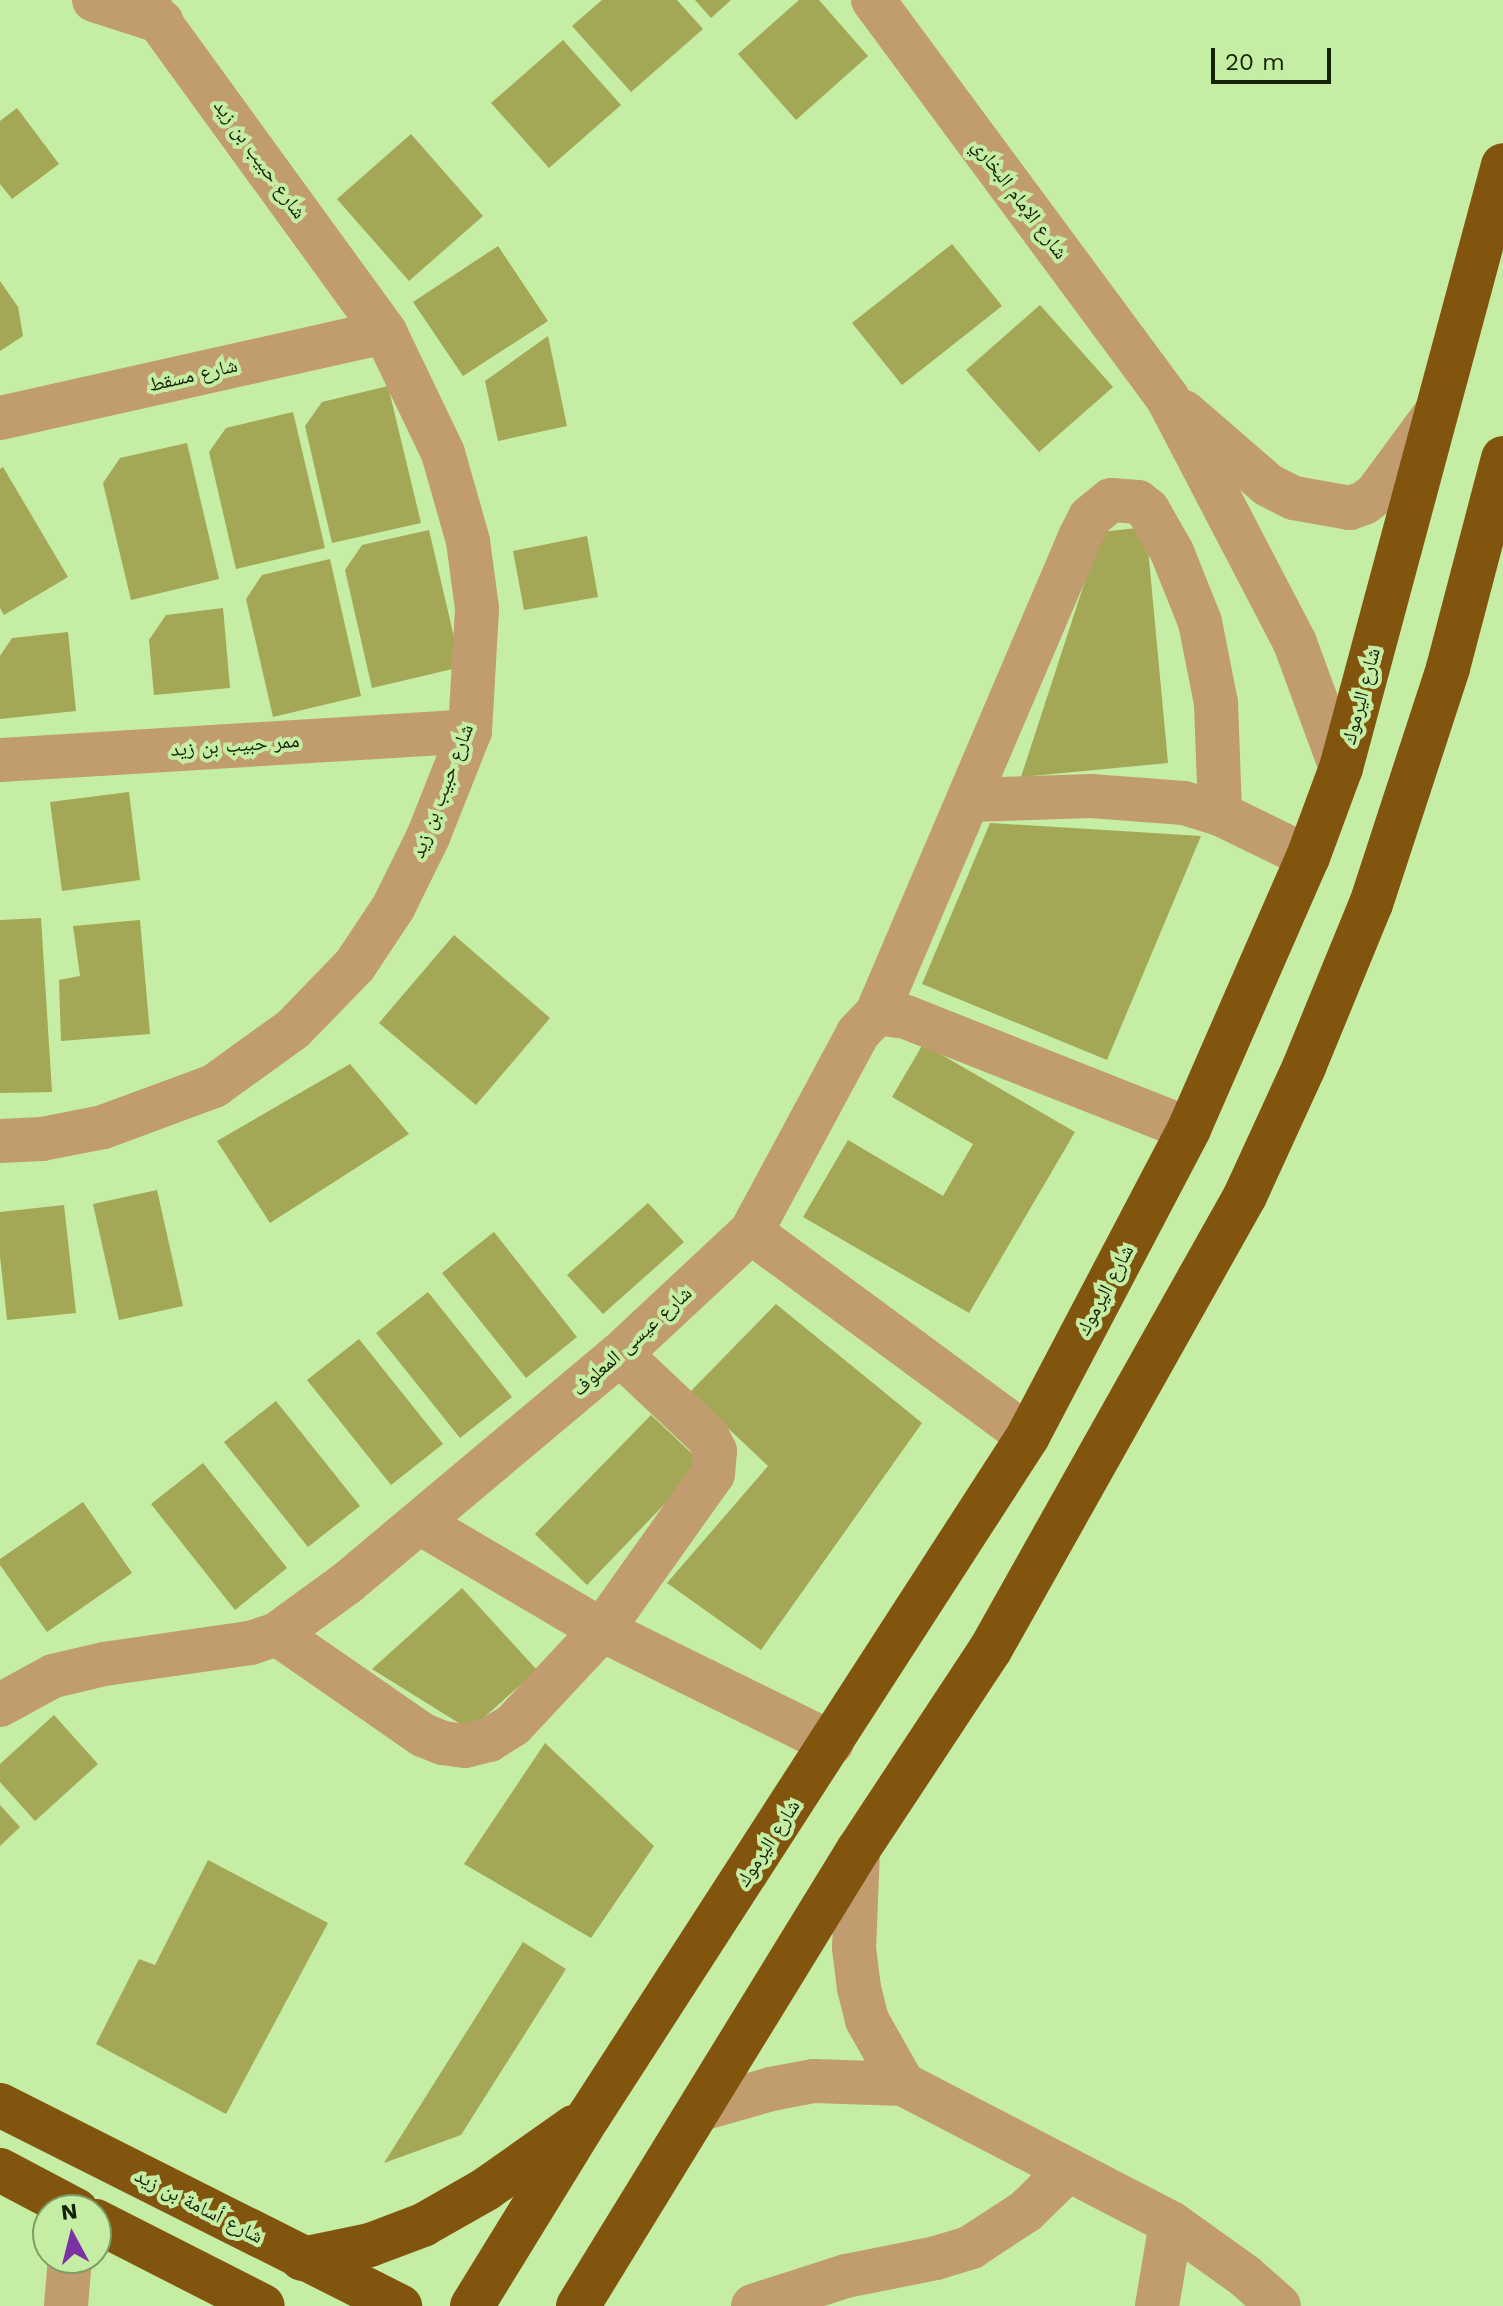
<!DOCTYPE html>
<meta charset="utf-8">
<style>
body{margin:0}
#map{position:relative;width:1503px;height:2306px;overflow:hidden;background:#c5eda4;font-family:"Work Sans","Noto Naskh Arabic",sans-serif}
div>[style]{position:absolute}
.building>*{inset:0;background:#a3a756}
.minor>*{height:44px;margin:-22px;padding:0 22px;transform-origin:22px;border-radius:22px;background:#c09c6f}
.highway>*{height:44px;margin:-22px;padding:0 22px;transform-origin:22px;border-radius:22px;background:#82550e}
span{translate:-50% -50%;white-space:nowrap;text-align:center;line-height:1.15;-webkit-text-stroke:8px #c5eda4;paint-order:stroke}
.street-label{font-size:20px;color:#142206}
.north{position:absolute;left:32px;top:2194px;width:80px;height:80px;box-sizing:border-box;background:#c5eda4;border:2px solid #7e9c65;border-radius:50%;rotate:353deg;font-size:22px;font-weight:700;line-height:32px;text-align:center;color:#142206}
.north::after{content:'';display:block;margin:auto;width:28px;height:36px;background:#7d32a4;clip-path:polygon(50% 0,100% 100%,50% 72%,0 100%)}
.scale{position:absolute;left:1211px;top:48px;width:120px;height:36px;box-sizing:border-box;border:4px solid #142206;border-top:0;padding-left:10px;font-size:24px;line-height:28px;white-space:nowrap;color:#142206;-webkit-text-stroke:6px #c5eda4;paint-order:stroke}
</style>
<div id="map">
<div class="building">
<div style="clip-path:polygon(602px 0,677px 0,703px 29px,631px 92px,572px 26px)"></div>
<div style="clip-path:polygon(695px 0,731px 0,711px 18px)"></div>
<div style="clip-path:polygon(799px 0,819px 0,868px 56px,796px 120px,738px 54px)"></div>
<div style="clip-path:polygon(563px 40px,621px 105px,549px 168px,491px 103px)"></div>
<div style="clip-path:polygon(17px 108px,59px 164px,12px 199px,0 184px,0 121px)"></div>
<div style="clip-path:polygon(411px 134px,483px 216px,409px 281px,337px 199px)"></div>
<div style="clip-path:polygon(952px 244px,1002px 306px,902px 385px,852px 323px)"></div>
<div style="clip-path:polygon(498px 246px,548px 321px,463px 376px,413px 302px)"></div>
<div style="clip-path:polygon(0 281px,18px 307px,23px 336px,0 351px)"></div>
<div style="clip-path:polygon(1040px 305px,1113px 387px,1039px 452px,966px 370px)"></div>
<div style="clip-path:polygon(548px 336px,567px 426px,498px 441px,485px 381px)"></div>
<div style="clip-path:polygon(388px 386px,421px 523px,332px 543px,305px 426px,322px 402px)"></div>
<div style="clip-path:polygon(293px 412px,325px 548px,236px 569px,209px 452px,226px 428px)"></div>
<div style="clip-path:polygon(187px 443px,219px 579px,131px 600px,103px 483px,120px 458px)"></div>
<div style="clip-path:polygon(3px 467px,68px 577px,4px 615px,0 608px,0 469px)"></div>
<div style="clip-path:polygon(1146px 527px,1168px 763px,1021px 777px,1101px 532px)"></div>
<div style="clip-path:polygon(429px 530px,461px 667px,372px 688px,345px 570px,362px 545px)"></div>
<div style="clip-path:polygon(587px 536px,598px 597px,524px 610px,513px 551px)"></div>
<div style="clip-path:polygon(330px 559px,361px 696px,273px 717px,246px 599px,262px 575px)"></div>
<div style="clip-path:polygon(223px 608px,230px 688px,154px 695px,149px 640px,166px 615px)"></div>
<div style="clip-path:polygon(68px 632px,76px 711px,0 719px,0 656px,12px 638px)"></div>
<div style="clip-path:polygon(129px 792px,140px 880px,62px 891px,50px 802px)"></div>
<div style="clip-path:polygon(990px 823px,1201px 836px,1107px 1060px,922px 984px)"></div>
<div style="clip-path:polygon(41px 918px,52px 1092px,0 1093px,0 920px)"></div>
<div style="clip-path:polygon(140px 920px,150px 1034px,61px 1041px,59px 980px,80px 976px,73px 926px)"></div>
<div style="clip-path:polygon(454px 935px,550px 1018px,476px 1105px,379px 1023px)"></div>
<div style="clip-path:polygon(923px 1044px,1075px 1132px,969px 1313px,803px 1217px,848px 1140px,943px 1196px,973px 1144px,892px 1097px)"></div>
<div style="clip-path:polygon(350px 1064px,409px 1134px,270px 1223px,217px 1141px)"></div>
<div style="clip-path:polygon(157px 1190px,183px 1306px,119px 1320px,93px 1204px)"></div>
<div style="clip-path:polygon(648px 1203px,684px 1242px,603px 1314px,567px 1275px)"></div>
<div style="clip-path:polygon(64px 1205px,76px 1313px,7px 1320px,0 1256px,0 1212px)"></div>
<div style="clip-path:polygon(494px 1232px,577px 1337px,526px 1378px,442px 1273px)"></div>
<div style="clip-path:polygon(428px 1292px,512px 1397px,460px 1438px,376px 1333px)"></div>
<div style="clip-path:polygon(776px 1304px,922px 1423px,761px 1650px,667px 1583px,768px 1466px,690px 1392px)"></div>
<div style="clip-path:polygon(359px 1339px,443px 1444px,391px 1485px,307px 1380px)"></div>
<div style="clip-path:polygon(276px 1401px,360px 1506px,308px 1547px,224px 1442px)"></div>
<div style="clip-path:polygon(651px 1415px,703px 1464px,587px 1585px,535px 1534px)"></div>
<div style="clip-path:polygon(203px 1463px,287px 1568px,235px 1610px,151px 1504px)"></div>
<div style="clip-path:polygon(83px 1502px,132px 1573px,47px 1632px,0 1565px,0 1559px)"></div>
<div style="clip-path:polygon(462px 1588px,537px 1670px,470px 1730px,372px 1669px)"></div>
<div style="clip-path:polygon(54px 1715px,98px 1764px,35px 1821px,0 1782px,0 1764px)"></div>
<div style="clip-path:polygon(545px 1743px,654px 1846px,591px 1938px,464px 1864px)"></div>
<div style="clip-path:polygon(0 1805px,20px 1827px,0 1846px)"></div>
<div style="clip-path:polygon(208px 1860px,328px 1923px,226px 2114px,96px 2044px,139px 1959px,155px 1965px)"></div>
<div style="clip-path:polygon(523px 1942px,566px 1969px,461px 2135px,384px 2163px)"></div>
</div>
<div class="minor">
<div style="left:94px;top:0;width:71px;rotate:17.9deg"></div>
<div style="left:873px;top:0;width:494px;rotate:53.5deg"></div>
<div style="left:1167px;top:397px;width:277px;rotate:62.5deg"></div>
<div style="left:1295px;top:643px;width:133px;rotate:69.8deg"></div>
<div style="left:1184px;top:412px;width:111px;rotate:41deg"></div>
<div style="left:1268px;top:485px;width:29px;rotate:27deg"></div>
<div style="left:1294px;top:498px;width:57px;rotate:10.1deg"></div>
<div style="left:1350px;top:508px;width:15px;rotate:-20deg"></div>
<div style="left:1364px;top:503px;width:15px;rotate:-37deg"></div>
<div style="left:1376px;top:494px;width:99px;rotate:-53.6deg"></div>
<div style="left:0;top:418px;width:394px;rotate:-12.6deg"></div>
<div style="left:0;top:760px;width:471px;rotate:-3.5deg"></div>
<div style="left:970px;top:800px;width:121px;rotate:-1.9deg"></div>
<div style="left:1091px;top:796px;width:93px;rotate:4.3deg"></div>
<div style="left:1184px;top:803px;width:38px;rotate:17deg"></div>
<div style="left:1220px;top:814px;width:98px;rotate:26deg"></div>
<div style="left:877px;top:1013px;width:517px;rotate:-66.9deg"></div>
<div style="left:1080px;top:537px;width:22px;rotate:-63deg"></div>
<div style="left:1090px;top:517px;width:27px;rotate:-39deg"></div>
<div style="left:1111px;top:500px;width:27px;rotate:4deg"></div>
<div style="left:1138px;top:502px;width:13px;rotate:39deg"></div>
<div style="left:1148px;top:510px;width:48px;rotate:60.3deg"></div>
<div style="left:1172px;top:552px;width:75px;rotate:68.2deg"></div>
<div style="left:1200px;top:622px;width:83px;rotate:78.8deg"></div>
<div style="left:1216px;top:703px;width:111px;rotate:87.9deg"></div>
<div style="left:0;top:1141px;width:42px;rotate:-2.7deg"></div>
<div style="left:42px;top:1139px;width:62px;rotate:-11.1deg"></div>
<div style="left:103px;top:1127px;width:118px;rotate:-20.3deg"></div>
<div style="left:214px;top:1086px;width:97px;rotate:-35.8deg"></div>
<div style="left:293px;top:1029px;width:89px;rotate:-45.9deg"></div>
<div style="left:355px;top:965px;width:71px;rotate:-56.5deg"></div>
<div style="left:394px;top:906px;width:77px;rotate:-63.8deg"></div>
<div style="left:428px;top:837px;width:114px;rotate:-68.4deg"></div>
<div style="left:470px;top:731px;width:123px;rotate:-86.7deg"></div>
<div style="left:477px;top:608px;width:68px;rotate:-97.7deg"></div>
<div style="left:468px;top:541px;width:91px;rotate:-105.9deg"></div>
<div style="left:443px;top:453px;width:134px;rotate:-115.6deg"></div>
<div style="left:385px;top:332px;width:410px;rotate:-126deg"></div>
<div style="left:751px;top:1232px;width:344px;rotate:36.4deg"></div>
<div style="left:420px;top:1523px;width:211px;rotate:30.5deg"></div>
<div style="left:602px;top:1630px;width:256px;rotate:26.2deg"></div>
<div style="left:277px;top:1634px;width:178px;rotate:34.7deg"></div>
<div style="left:423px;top:1735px;width:22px;rotate:22deg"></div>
<div style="left:443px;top:1743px;width:22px;rotate:8deg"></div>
<div style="left:465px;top:1746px;width:25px;rotate:-14deg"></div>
<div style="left:489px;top:1740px;width:28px;rotate:-32deg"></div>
<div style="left:513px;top:1725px;width:130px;rotate:-46.9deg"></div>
<div style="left:602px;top:1630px;width:191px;rotate:-54.6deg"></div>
<div style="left:713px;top:1474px;width:23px;rotate:-85deg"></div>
<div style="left:715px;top:1451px;width:16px;rotate:-117deg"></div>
<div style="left:708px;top:1437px;width:121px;rotate:-136.7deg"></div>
<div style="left:0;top:1705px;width:60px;rotate:-28.7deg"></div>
<div style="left:53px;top:1676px;width:52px;rotate:-13.2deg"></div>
<div style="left:104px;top:1664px;width:148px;rotate:-8.2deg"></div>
<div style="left:250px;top:1643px;width:28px;rotate:-18deg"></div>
<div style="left:277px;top:1634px;width:87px;rotate:-36.1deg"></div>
<div style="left:347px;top:1583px;width:356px;rotate:-40deg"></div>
<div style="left:620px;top:1354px;width:179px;rotate:-43deg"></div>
<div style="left:751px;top:1232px;width:226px;rotate:-61.7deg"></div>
<div style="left:858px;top:1033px;width:28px;rotate:-46deg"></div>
<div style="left:877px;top:1013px;width:29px;rotate:8deg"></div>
<div style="left:906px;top:1017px;width:304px;rotate:21.6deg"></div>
<div style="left:858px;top:1850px;width:98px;rotate:92.3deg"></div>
<div style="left:854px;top:1948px;width:40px;rotate:82.9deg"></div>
<div style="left:859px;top:1988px;width:33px;rotate:76deg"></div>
<div style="left:867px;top:2020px;width:73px;rotate:60.6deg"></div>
<div style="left:701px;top:2109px;width:73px;rotate:-15.9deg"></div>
<div style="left:771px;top:2089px;width:44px;rotate:-10.5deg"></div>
<div style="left:814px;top:2081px;width:89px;rotate:1.9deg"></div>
<div style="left:903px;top:2084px;width:302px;rotate:27.4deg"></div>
<div style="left:1171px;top:2223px;width:91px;rotate:35.6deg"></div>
<div style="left:1245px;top:2276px;width:45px;rotate:41.4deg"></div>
<div style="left:66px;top:2306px;width:48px;rotate:-85.2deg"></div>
<div style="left:753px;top:2306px;width:98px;rotate:-17.9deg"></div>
<div style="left:846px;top:2276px;width:92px;rotate:-11.3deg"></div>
<div style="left:936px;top:2258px;width:37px;rotate:-17deg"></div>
<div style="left:971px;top:2247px;width:66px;rotate:-33.2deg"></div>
<div style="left:1026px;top:2211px;width:59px;rotate:-44.3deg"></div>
<div style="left:1157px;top:2306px;width:84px;rotate:-80.4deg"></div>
</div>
<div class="highway">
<div style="left:0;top:2105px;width:448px;rotate:26.7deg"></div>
<div style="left:0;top:2170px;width:86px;rotate:27.8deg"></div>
<div style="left:96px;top:2221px;width:187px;rotate:27deg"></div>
<div style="left:302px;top:2259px;width:69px;rotate:-11.6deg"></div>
<div style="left:370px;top:2245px;width:57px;rotate:-20.7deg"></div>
<div style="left:423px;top:2225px;width:73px;rotate:-29.7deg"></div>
<div style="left:486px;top:2189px;width:108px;rotate:-35.2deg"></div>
<div style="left:472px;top:2306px;width:223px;rotate:-58.4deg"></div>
<div style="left:589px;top:2116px;width:809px;rotate:-57.15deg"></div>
<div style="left:1028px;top:1436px;width:347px;rotate:-62.3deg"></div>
<div style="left:1189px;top:1129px;width:297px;rotate:-66.4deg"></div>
<div style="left:1308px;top:857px;width:95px;rotate:-69.7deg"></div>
<div style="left:1341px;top:768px;width:624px;rotate:-74.96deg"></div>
<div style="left:578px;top:2306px;width:535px;rotate:-58.45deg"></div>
<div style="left:858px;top:1850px;width:240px;rotate:-56.6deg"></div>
<div style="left:990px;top:1650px;width:521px;rotate:-60.68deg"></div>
<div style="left:1245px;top:1196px;width:142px;rotate:-65.4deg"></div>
<div style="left:1304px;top:1067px;width:176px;rotate:-67.7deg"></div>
<div style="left:1371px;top:904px;width:248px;rotate:-71.9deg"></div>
<div style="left:1448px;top:668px;width:217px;rotate:-75.3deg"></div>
</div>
<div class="street-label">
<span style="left:260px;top:159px;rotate:54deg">شارع حبيب بن زيد</span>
<span style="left:1020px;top:199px;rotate:53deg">شارع الإمام البخاري</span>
<span style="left:193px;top:375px;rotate:-13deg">شارع مسقط</span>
<span style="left:1361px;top:696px;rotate:-75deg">شارع اليرموك</span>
<span style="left:235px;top:745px;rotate:-4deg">ممر حبيب بن زيد</span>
<span style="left:442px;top:791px;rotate:-69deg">شارع حبيب بن زيد</span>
<span style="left:1105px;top:1290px;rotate:-62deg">شارع اليرموك</span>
<span style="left:632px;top:1341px;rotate:-42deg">شارع عيسى المعلوف</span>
<span style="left:768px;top:1843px;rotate:-57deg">شارع اليرموك</span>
<span style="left:199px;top:2206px;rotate:27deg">شارع أسامة بن زيد</span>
</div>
<div class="north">N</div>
<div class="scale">20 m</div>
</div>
